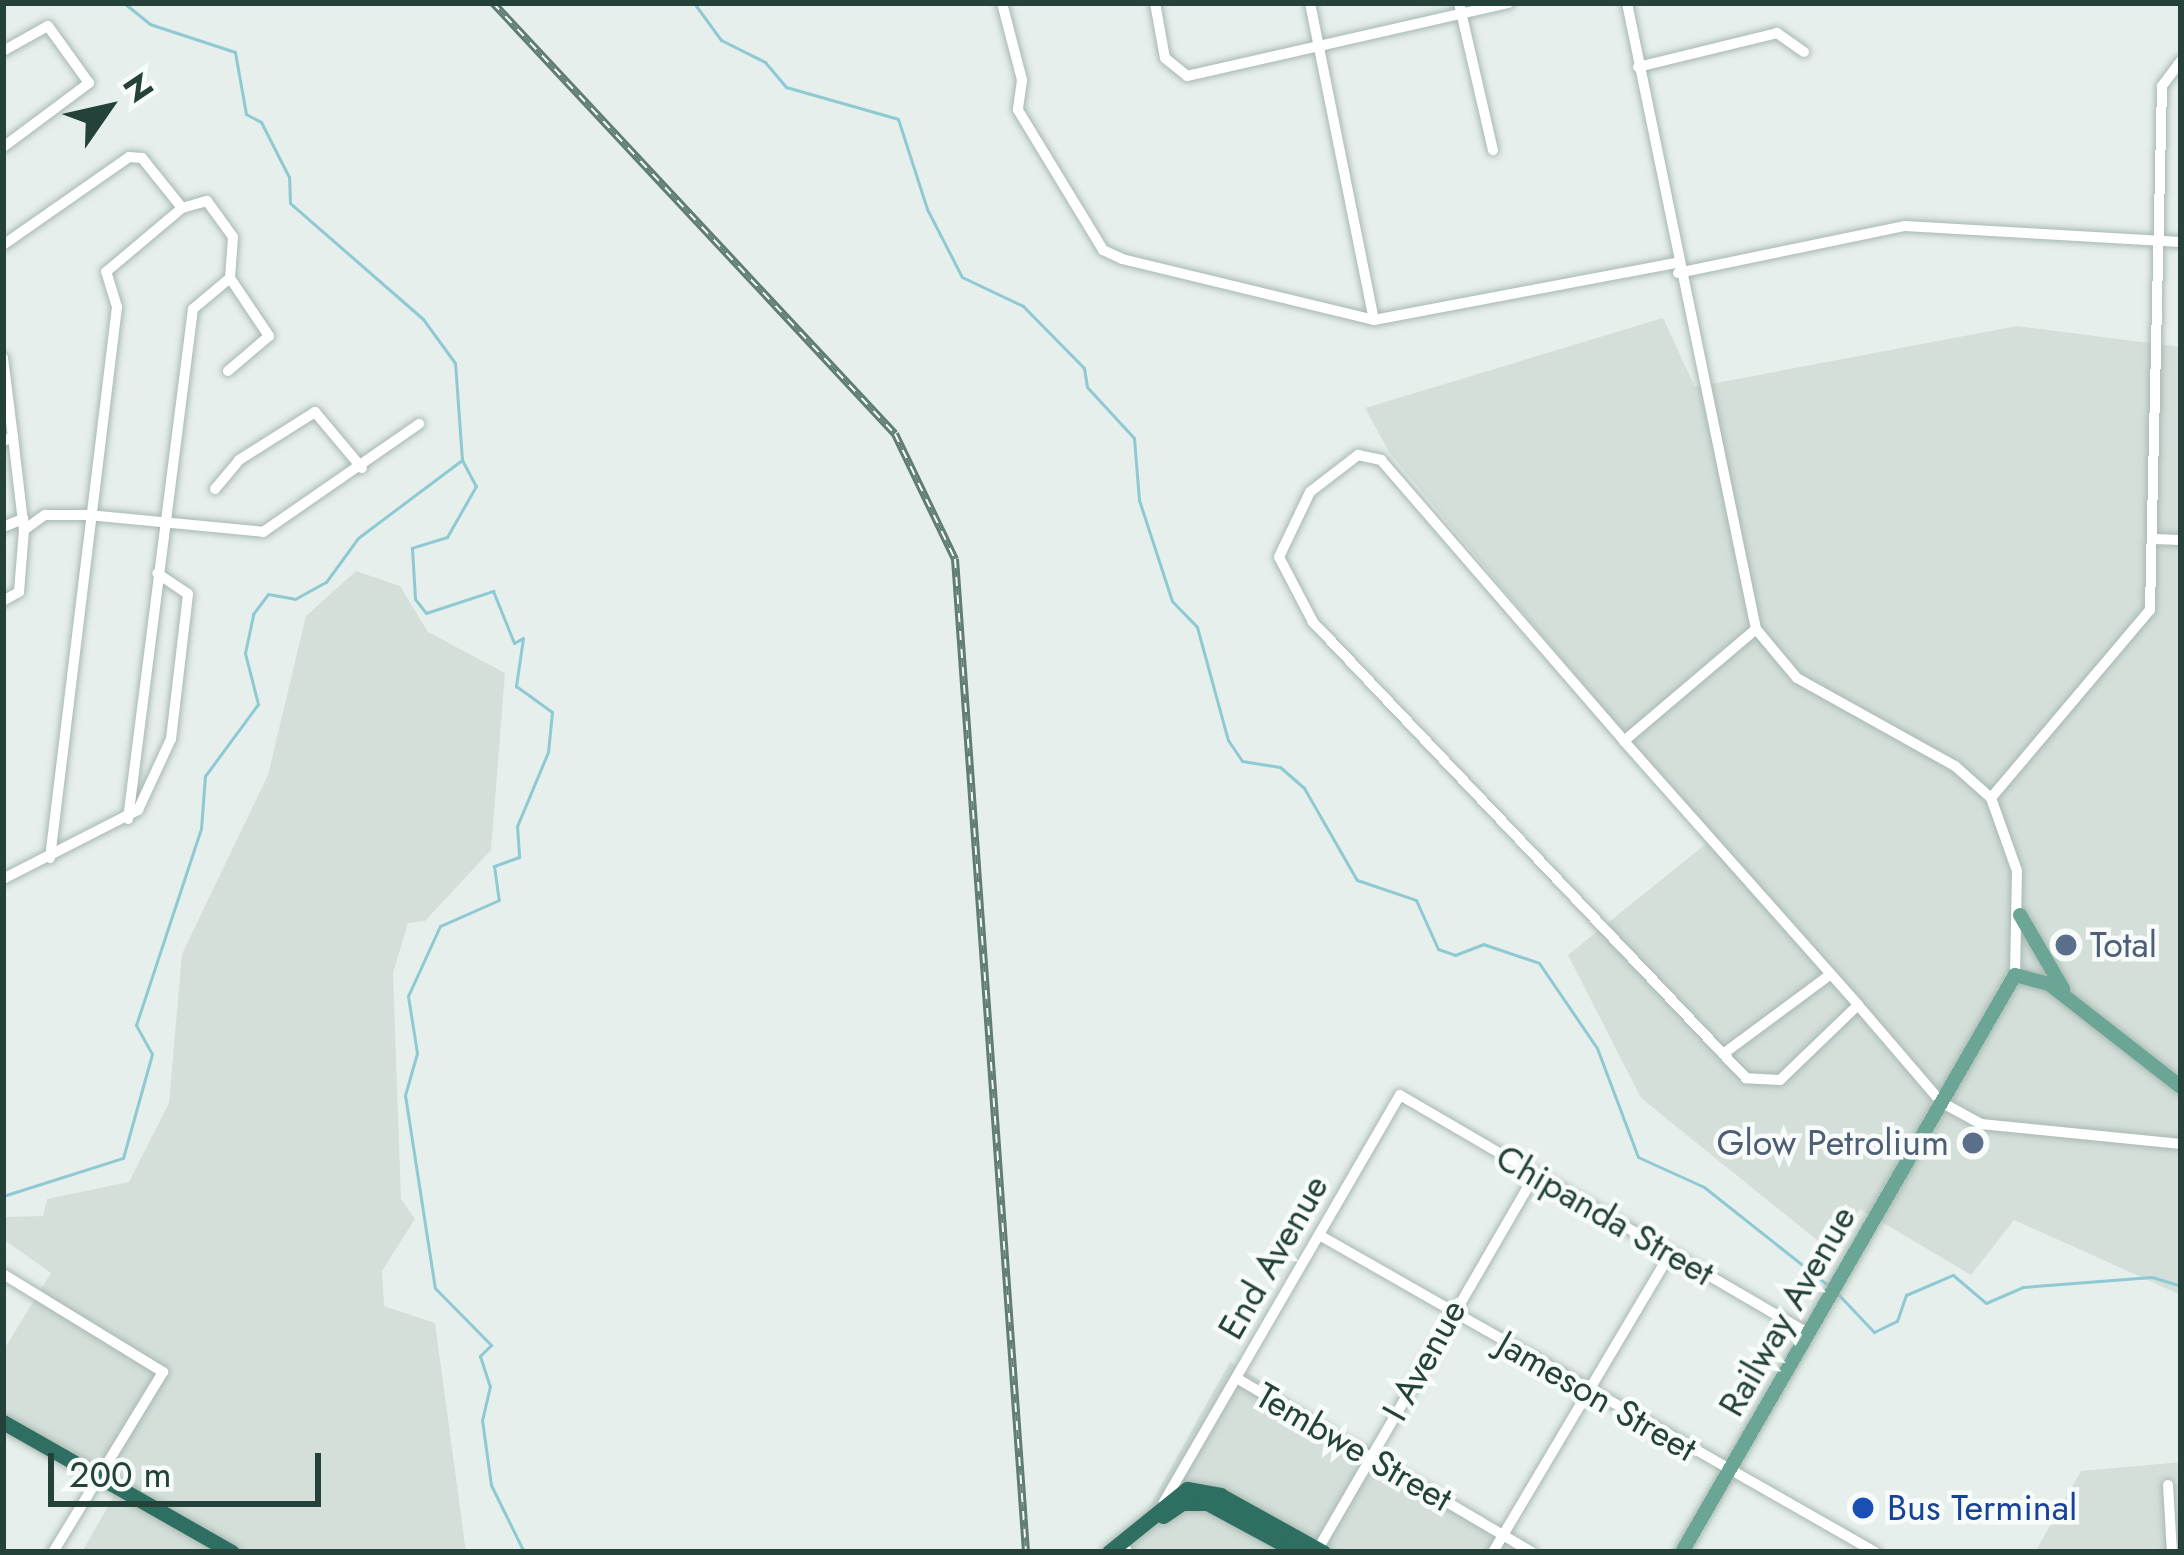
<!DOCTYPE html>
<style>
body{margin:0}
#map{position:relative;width:2184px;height:1555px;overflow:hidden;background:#e6efeb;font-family:Jost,sans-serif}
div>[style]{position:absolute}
.built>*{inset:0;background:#d4dfda}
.stream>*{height:3px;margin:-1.5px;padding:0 1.5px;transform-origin:1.5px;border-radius:1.5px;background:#8ec9d4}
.roads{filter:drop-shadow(0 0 3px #a8b8b2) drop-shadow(0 0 3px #a8b8b2)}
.minor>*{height:10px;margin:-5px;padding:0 5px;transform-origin:5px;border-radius:5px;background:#fff}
.major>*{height:14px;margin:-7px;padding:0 7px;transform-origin:7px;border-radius:7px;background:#6aa596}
.highway>*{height:15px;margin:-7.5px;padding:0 7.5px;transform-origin:7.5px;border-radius:7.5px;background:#2f6f62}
.rail>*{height:8px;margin-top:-4px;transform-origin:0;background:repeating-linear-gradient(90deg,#f7fbf9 0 9px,#5f7d75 0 18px);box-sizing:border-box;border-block:3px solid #5f7d75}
.dots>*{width:33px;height:33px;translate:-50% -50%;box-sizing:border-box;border:6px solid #f7fbf9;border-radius:50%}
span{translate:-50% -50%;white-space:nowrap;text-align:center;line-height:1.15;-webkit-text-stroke:9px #f7fbf9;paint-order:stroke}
.service-label{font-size:36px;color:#4e5e75}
.left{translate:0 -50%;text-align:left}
.right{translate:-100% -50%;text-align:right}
.street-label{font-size:36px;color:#24423a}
.transit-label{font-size:36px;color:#164399}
.frame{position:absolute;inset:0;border:6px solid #24423a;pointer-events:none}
.north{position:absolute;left:48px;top:48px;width:120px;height:120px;-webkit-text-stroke:9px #f7fbf9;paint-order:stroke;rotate:56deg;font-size:33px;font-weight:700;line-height:48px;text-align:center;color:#24423a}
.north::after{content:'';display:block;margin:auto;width:42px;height:54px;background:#24423a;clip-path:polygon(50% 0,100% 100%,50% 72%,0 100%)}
.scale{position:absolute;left:48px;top:1453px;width:273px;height:54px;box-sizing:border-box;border:6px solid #24423a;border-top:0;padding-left:15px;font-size:36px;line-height:42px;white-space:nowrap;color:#24423a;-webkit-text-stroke:9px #f7fbf9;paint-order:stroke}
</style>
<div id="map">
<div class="built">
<div style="clip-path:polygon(1663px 318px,1695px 387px,2017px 326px,2181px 347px,2181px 1295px,2014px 1220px,1971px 1275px,1860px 1209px,1833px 1253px,1641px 1098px,1568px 955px,1712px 839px,1389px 452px,1365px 408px)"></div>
<div style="clip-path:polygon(356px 571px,400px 586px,428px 632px,505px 673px,491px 850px,425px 921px,408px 923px,393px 973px,401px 1199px,415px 1219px,382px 1271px,384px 1306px,435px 1323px,466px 1552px,82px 1552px,116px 1492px,3px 1417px,3px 1351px,51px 1273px,3px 1239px,3px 1217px,43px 1216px,47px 1199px,129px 1182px,169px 1103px,182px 954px,268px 775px,306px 616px)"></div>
<div style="clip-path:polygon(1230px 1362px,1537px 1552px,1124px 1552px)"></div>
<div style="clip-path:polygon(2181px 1462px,2181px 1552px,2035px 1552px,2081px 1471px)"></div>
</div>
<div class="stream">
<div style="left:694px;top:3px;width:46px;rotate:53.9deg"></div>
<div style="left:721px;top:40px;width:49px;rotate:26.6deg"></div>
<div style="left:765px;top:62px;width:33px;rotate:50deg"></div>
<div style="left:786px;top:87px;width:116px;rotate:15.9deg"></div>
<div style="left:898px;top:119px;width:95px;rotate:72.1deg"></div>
<div style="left:927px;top:209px;width:76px;rotate:62.8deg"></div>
<div style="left:962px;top:277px;width:68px;rotate:25.4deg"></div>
<div style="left:1023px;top:306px;width:87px;rotate:45.5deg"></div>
<div style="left:1084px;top:368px;width:19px;rotate:81deg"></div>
<div style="left:1087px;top:387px;width:69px;rotate:47.3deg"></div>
<div style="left:1134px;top:438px;width:62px;rotate:85.4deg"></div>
<div style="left:1139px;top:500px;width:106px;rotate:71.9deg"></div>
<div style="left:1172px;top:601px;width:36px;rotate:46deg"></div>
<div style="left:1197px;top:627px;width:117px;rotate:74.7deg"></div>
<div style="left:1228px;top:740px;width:25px;rotate:56deg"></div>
<div style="left:1242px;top:761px;width:38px;rotate:9deg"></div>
<div style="left:1280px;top:767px;width:32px;rotate:41deg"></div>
<div style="left:1304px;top:788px;width:106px;rotate:60.1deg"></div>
<div style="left:1357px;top:880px;width:62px;rotate:18.7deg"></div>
<div style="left:1416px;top:900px;width:54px;rotate:65.8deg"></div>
<div style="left:1438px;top:949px;width:18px;rotate:19deg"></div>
<div style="left:1455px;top:955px;width:30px;rotate:-21deg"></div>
<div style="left:1483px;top:944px;width:59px;rotate:18.7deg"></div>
<div style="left:1539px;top:963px;width:103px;rotate:55.7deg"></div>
<div style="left:1597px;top:1048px;width:116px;rotate:69.4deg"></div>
<div style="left:1638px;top:1157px;width:72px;rotate:24.4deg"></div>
<div style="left:1704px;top:1187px;width:161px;rotate:38.4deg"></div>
<div style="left:462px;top:460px;width:30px;rotate:62deg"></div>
<div style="left:476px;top:486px;width:59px;rotate:119.6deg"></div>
<div style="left:447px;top:537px;width:37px;rotate:163deg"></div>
<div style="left:412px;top:548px;width:51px;rotate:86.6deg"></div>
<div style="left:415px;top:599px;width:18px;rotate:52deg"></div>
<div style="left:426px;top:613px;width:71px;rotate:-18.2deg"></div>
<div style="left:493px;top:591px;width:56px;rotate:68deg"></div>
<div style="left:514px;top:643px;width:10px;rotate:-29deg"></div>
<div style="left:523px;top:638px;width:49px;rotate:98.3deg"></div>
<div style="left:516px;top:686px;width:44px;rotate:35.8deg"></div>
<div style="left:552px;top:712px;width:40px;rotate:95.7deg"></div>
<div style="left:548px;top:752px;width:80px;rotate:112.7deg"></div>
<div style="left:517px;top:826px;width:31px;rotate:86deg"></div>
<div style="left:519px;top:857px;width:27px;rotate:160deg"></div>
<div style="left:494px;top:866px;width:34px;rotate:82deg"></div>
<div style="left:499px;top:900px;width:64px;rotate:156.2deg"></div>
<div style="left:440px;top:926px;width:77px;rotate:114.6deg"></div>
<div style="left:408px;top:996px;width:58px;rotate:81deg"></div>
<div style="left:417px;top:1053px;width:44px;rotate:105.9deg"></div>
<div style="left:405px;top:1095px;width:195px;rotate:81.2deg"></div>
<div style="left:435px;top:1288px;width:80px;rotate:45.5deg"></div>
<div style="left:491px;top:1345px;width:16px;rotate:135deg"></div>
<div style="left:480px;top:1356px;width:32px;rotate:72deg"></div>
<div style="left:490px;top:1386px;width:35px;rotate:103deg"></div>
<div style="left:482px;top:1420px;width:66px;rotate:82.1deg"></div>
<div style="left:491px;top:1485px;width:75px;rotate:63.8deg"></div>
<div style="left:3px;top:1196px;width:126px;rotate:-17.6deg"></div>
<div style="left:123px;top:1158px;width:108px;rotate:-74.4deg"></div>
<div style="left:152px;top:1054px;width:33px;rotate:-119deg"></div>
<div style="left:136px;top:1025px;width:206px;rotate:-71.7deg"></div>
<div style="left:201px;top:829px;width:53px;rotate:-85.7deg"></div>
<div style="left:205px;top:776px;width:89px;rotate:-53.6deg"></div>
<div style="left:258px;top:704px;width:53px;rotate:-104.3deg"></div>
<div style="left:245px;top:653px;width:40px;rotate:-78deg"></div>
<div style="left:253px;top:614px;width:25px;rotate:-53deg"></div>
<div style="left:268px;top:594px;width:27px;rotate:10deg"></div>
<div style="left:295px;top:599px;width:35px;rotate:-29deg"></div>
<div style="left:326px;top:582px;width:54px;rotate:-54deg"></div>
<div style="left:358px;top:538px;width:130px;rotate:-36.9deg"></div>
<div style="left:462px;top:460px;width:97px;rotate:-94.1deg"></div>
<div style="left:455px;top:363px;width:54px;rotate:-126deg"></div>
<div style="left:423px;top:319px;width:176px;rotate:-138.9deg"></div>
<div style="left:290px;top:203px;width:26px;rotate:-92deg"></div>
<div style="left:289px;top:177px;width:62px;rotate:-117deg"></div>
<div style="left:261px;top:122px;width:17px;rotate:-152deg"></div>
<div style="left:246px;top:114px;width:63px;rotate:-100.1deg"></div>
<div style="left:235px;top:52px;width:89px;rotate:-161.8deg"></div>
<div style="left:150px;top:24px;width:33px;rotate:-141deg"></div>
<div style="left:1837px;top:1293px;width:54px;rotate:46.5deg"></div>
<div style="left:1874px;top:1332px;width:25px;rotate:-26deg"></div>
<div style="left:1897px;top:1321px;width:28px;rotate:-71deg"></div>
<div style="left:1906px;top:1295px;width:51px;rotate:-23.1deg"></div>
<div style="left:1953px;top:1275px;width:43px;rotate:40.3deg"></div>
<div style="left:1986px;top:1303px;width:40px;rotate:-23.4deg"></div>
<div style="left:2023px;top:1287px;width:129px;rotate:-4.4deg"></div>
<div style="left:2152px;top:1277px;width:30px;rotate:17deg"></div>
</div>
<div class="roads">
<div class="minor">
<div style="left:1002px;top:3px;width:80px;rotate:75.4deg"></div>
<div style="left:1022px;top:80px;width:30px;rotate:98deg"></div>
<div style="left:1018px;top:110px;width:164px;rotate:58.7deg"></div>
<div style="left:1103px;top:250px;width:21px;rotate:25deg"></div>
<div style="left:1122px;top:259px;width:259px;rotate:13.6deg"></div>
<div style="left:1374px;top:320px;width:307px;rotate:-10.7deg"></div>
<div style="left:1155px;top:3px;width:56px;rotate:79.7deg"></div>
<div style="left:1165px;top:58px;width:28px;rotate:39deg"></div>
<div style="left:1187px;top:76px;width:330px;rotate:-12.8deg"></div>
<div style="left:1310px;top:3px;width:323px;rotate:78.6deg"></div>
<div style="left:1459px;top:3px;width:151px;rotate:77deg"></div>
<div style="left:1627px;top:3px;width:639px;rotate:78.36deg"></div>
<div style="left:1756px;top:629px;width:64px;rotate:50.1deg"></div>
<div style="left:1797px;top:678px;width:181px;rotate:29.1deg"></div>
<div style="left:1955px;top:766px;width:48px;rotate:41.6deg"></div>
<div style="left:1991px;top:798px;width:77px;rotate:70.4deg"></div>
<div style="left:2017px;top:871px;width:104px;rotate:91.1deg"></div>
<div style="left:3px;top:51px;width:51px;rotate:-29.1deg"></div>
<div style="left:48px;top:26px;width:70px;rotate:54.3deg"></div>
<div style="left:89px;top:83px;width:107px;rotate:143.3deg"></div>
<div style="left:1638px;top:67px;width:143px;rotate:-13.7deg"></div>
<div style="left:1777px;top:33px;width:33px;rotate:35deg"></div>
<div style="left:3px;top:245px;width:154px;rotate:-34.9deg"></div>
<div style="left:129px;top:157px;width:13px;rotate:4deg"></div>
<div style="left:142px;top:158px;width:64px;rotate:51.3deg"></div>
<div style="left:182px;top:208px;width:26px;rotate:-16deg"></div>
<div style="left:207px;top:201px;width:44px;rotate:54.2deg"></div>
<div style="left:233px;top:237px;width:41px;rotate:94.2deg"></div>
<div style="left:230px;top:278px;width:70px;rotate:56.1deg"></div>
<div style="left:269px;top:336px;width:54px;rotate:139.5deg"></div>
<div style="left:1678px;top:273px;width:232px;rotate:-11.7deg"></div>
<div style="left:1905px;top:226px;width:276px;rotate:3.3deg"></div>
<div style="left:3px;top:358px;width:80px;rotate:82.8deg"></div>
<div style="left:3px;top:441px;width:11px;rotate:-22deg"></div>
<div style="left:13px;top:437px;width:94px;rotate:83.3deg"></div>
<div style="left:24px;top:530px;width:62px;rotate:94.6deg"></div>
<div style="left:19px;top:592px;width:18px;rotate:151deg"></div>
<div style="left:215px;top:489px;width:38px;rotate:-50deg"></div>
<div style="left:239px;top:460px;width:90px;rotate:-32.3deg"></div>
<div style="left:315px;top:412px;width:73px;rotate:50deg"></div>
<div style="left:3px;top:527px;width:22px;rotate:-22deg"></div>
<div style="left:24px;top:530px;width:26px;rotate:-36deg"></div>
<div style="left:45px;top:515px;width:43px"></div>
<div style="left:88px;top:515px;width:176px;rotate:5.5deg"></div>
<div style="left:263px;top:532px;width:190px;rotate:-34.7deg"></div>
<div style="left:2153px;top:539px;width:28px;rotate:2deg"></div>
<div style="left:1624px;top:741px;width:173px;rotate:-40.3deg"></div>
<div style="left:1991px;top:798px;width:246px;rotate:-49.8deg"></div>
<div style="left:2150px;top:610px;width:524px;rotate:-88.69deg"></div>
<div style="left:2162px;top:86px;width:31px;rotate:-53deg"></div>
<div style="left:128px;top:819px;width:514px;rotate:-82.74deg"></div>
<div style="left:193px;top:309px;width:48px;rotate:-40deg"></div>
<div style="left:50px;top:858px;width:555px;rotate:-83.07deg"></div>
<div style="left:117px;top:307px;width:37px;rotate:-107deg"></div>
<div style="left:106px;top:272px;width:99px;rotate:-40.1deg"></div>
<div style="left:3px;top:879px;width:152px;rotate:-27.1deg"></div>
<div style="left:138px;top:810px;width:78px;rotate:-65.1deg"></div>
<div style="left:171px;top:739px;width:146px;rotate:-83.3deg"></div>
<div style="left:188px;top:594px;width:37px;rotate:-146deg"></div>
<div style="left:1858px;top:1005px;width:108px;rotate:136.1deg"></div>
<div style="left:1780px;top:1080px;width:34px;rotate:-177deg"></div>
<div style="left:1746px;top:1078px;width:629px;rotate:-133.52deg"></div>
<div style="left:1313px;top:622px;width:73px;rotate:-117.6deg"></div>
<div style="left:1279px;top:557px;width:72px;rotate:-64.5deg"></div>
<div style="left:1310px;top:492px;width:61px;rotate:-37.6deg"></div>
<div style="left:1358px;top:455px;width:24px;rotate:12deg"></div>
<div style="left:1381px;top:460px;width:371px;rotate:49.1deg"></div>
<div style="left:1624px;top:741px;width:353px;rotate:48.4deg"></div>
<div style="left:1858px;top:1005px;width:128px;rotate:49.4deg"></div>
<div style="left:1941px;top:1102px;width:46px;rotate:28.8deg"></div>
<div style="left:1981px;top:1124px;width:201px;rotate:5.7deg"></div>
<div style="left:1723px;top:1054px;width:134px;rotate:-36.5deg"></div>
<div style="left:1321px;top:1236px;width:638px;rotate:29.7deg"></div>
<div style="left:3px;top:1274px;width:188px;rotate:31.5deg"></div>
<div style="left:163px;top:1372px;width:211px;rotate:121.4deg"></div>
<div style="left:1238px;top:1379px;width:341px;rotate:30.5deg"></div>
<div style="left:2168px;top:1485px;width:67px;rotate:86.6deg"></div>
<div style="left:1164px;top:1502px;width:470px;rotate:-59.9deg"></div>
<div style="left:1400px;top:1095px;width:474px;rotate:30.3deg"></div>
<div style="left:1318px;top:1549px;width:433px;rotate:-59.9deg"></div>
<div style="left:1127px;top:1551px;width:1px;rotate:90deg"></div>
<div style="left:1493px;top:1552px;width:347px;rotate:-59.3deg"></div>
</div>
<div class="major">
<div style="left:2020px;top:915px;width:86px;rotate:59.8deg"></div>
<div style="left:1682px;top:1552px;width:666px;rotate:-60.01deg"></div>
<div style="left:2015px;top:975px;width:35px;rotate:15deg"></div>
<div style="left:2049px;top:984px;width:167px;rotate:38deg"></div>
</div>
<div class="highway">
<div style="left:3px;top:1422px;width:263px;rotate:29.6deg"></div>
<div style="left:1163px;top:1516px;width:23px;rotate:-34deg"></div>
<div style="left:1182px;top:1503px;width:25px"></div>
<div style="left:1207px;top:1503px;width:103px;rotate:28.3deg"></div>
<div style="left:1109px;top:1552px;width:100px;rotate:-38.9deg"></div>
<div style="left:1187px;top:1489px;width:34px;rotate:10deg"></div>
<div style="left:1220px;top:1495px;width:118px;rotate:29deg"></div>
</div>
</div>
<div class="rail">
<div style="left:493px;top:3px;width:589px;rotate:46.99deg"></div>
<div style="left:895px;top:434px;width:139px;rotate:64.4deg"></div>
<div style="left:955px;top:559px;width:996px;rotate:85.91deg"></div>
</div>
<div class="dots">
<div style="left:2066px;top:945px;background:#5c6f8a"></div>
<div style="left:1973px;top:1143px;background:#5c6f8a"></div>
<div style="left:1863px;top:1508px;background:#1a4fb4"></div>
</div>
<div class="service-label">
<span class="left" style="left:2090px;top:945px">Total</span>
<span class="right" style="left:1949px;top:1143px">Glow Petrolium</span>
</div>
<div class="street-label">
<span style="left:1605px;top:1215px;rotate:30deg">Chipanda Street</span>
<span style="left:1273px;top:1257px;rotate:-60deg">End Avenue</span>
<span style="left:1787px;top:1311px;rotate:-60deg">Railway Avenue</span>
<span style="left:1424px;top:1360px;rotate:-61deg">I Avenue</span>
<span style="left:1597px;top:1396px;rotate:30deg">Jameson Street</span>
<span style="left:1354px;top:1447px;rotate:30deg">Tembwe Street</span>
</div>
<div class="transit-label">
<span class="left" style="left:1887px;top:1508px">Bus Terminal</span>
</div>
<div class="frame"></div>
<div class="north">N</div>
<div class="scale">200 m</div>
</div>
